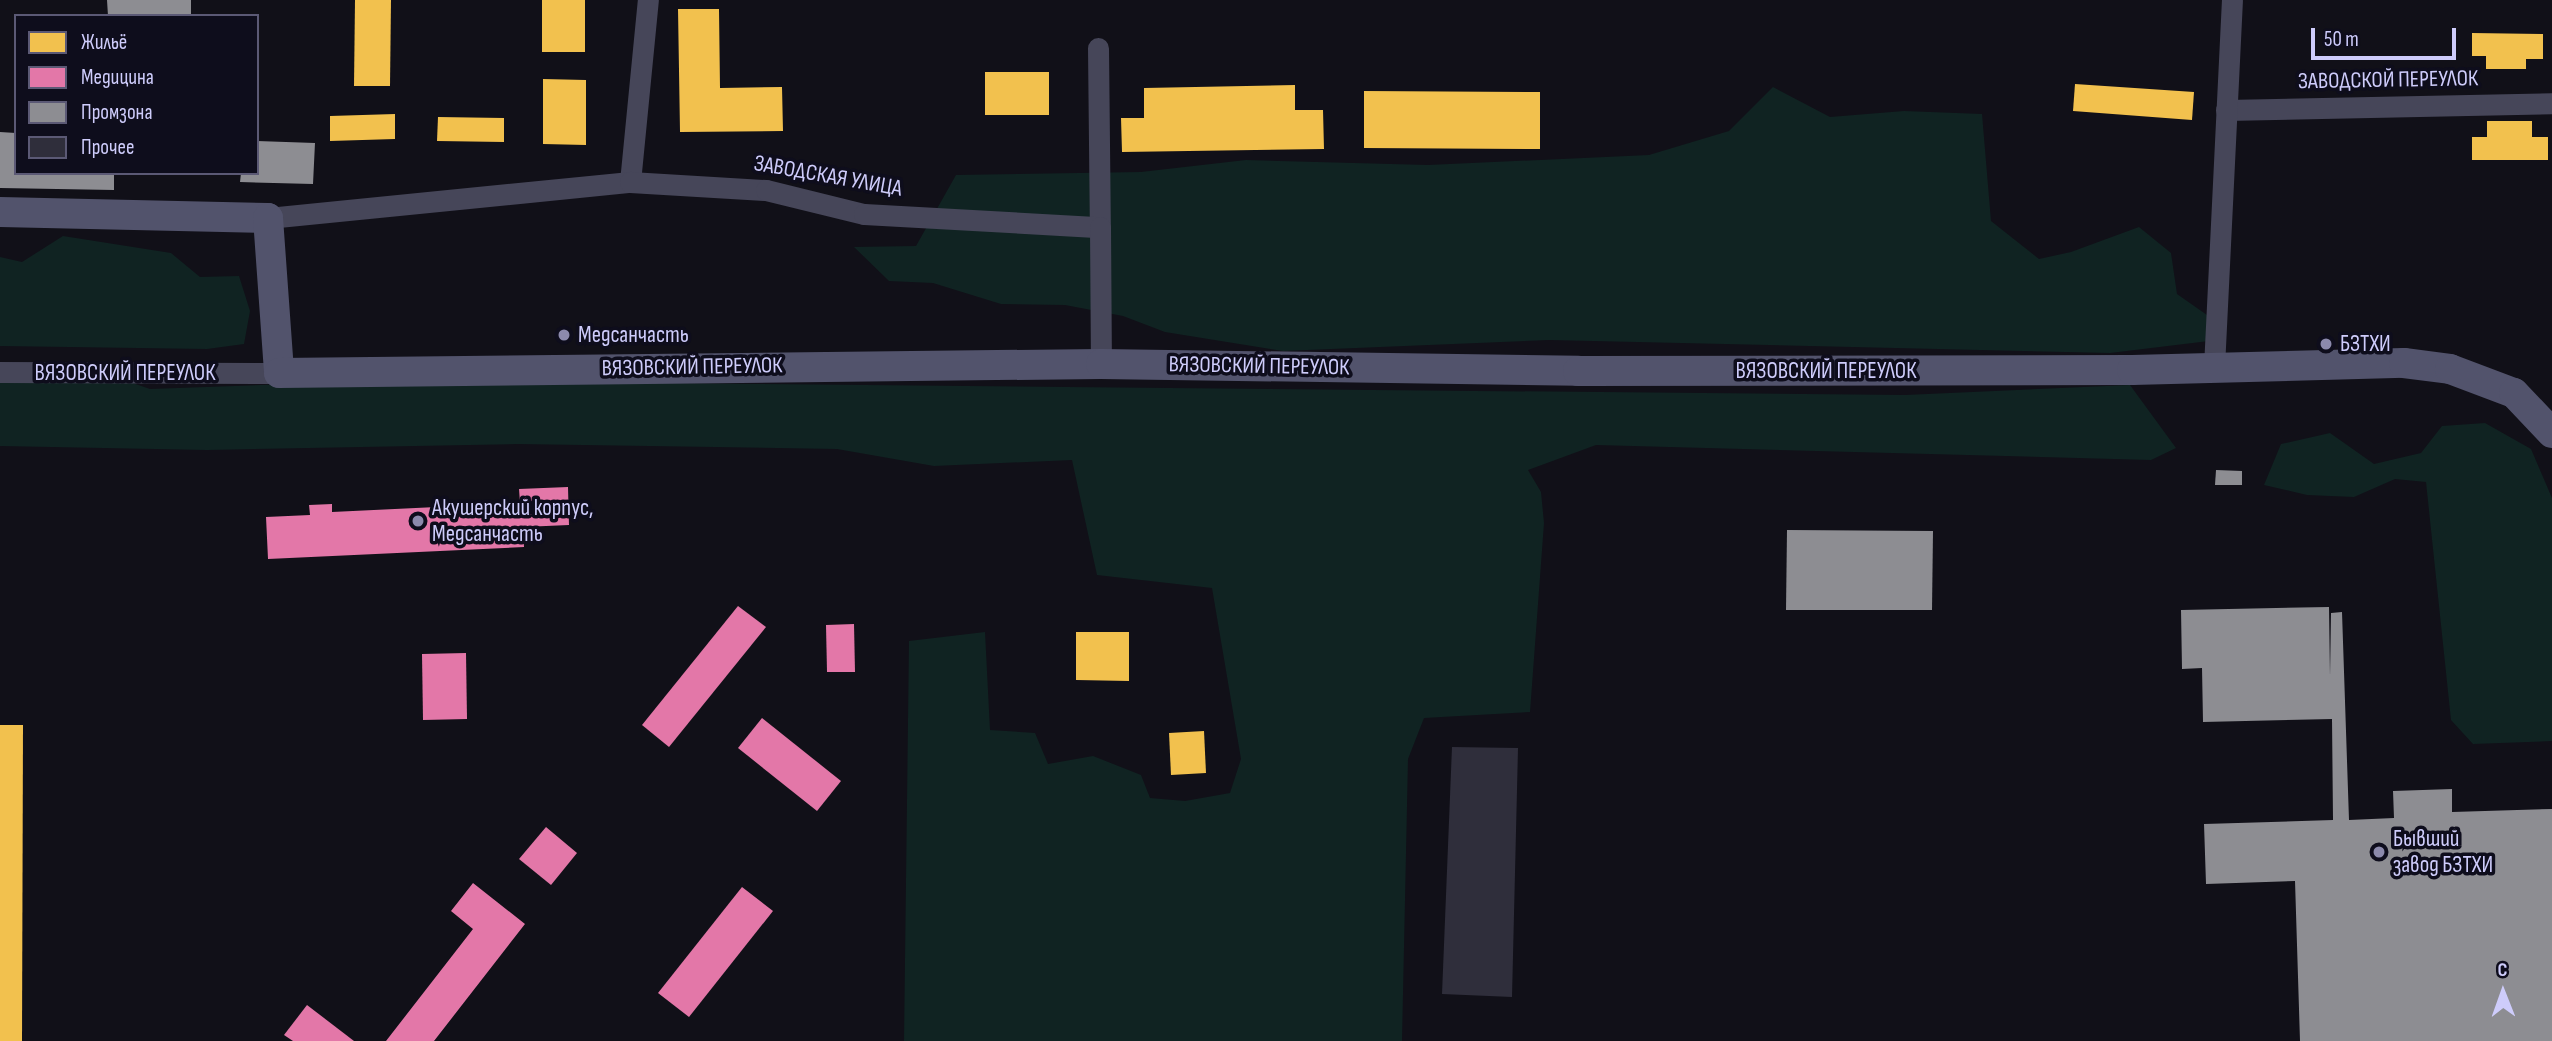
<!DOCTYPE html>
<meta charset="utf-8">
<style>
body{margin:0}
#map{position:relative;width:2552px;height:1041px;overflow:hidden;background:#111018;font-family:"Sofia Sans Condensed",sans-serif}
div>[style]{position:absolute}
.green>*{inset:0;background:#102322}
.homes>*{inset:0;background:#f2c14e}
.health>*{inset:0;background:#e377a8}
.industry>*{inset:0;background:#8d8d92}
.building>*{inset:0;background:#2f2e3b}
.street>*{height:21px;margin:-10.5px;padding:0 10.5px;transform-origin:10.5px;border-radius:10.5px;background:#464659}
.secondary>*{height:30px;margin:-15px;padding:0 15px;transform-origin:15px;border-radius:15px;background:#52536c}
.dots>*{width:19px;height:19px;translate:-50% -50%;box-sizing:border-box;border:4px solid #0e0d1c;border-radius:50%}
span{translate:-50% -50%;white-space:nowrap;text-align:center;line-height:1.15;-webkit-text-stroke:7px #0e0d1c;paint-order:stroke}
.street-label{font-size:23px;color:#ceccfb}
.poi-label{font-size:23px;color:#ceccfb}
.left{translate:0 -50%;text-align:left}
.legend{position:absolute;left:14px;top:14px;width:245px;height:161px;box-sizing:border-box;background:#0e0d1c;border:2px solid #5b5975;margin:0;padding:9px 12px;list-style:none;font-size:21px;color:#ceccfb}
.legend li{display:flex;align-items:center;gap:14px;height:35px}
.legend b{width:35px;border:2px solid #5b5975}
.north{position:absolute;left:2468px;top:957px;width:70px;height:70px;-webkit-text-stroke:5px #0e0d1c;paint-order:stroke;rotate:359deg;font-size:19px;font-weight:700;line-height:28px;text-align:center;color:#ceccfb}
.north::after{content:'';display:block;margin:auto;width:24px;height:32px;background:#ceccfb;clip-path:polygon(50% 0,100% 100%,50% 72%,0 100%)}
.scale{position:absolute;left:2311px;top:28px;width:145px;height:32px;box-sizing:border-box;border:4px solid #ceccfb;border-top:0;padding-left:9px;font-size:21px;line-height:24px;white-space:nowrap;color:#ceccfb;-webkit-text-stroke:5px #0e0d1c;paint-order:stroke}
</style>
<div id="map">
<div class="green">
<div style="clip-path:polygon(1773px 87px,1830px 117px,1904px 111px,1982px 114px,1991px 221px,2039px 259px,2071px 252px,2139px 227px,2171px 253px,2177px 294px,2217px 322px,2209px 341px,2110px 353px,1549px 340px,1283px 351px,1165px 332px,1123px 316px,1065px 305px,1001px 304px,933px 283px,889px 281px,854px 247px,916px 246px,956px 175px,1141px 172px,1246px 160px,1428px 165px,1649px 155px,1729px 131px)"></div>
<div style="clip-path:polygon(63px 236px,171px 253px,200px 277px,239px 276px,250px 311px,244px 344px,207px 349px,0 346px,0 257px,22px 262px)"></div>
<div style="clip-path:polygon(121px 379px,150px 389px,342px 382px,542px 382px,1905px 395px,2130px 385px,2176px 448px,2151px 460px,1596px 445px,1528px 470px,1541px 492px,1544px 523px,1530px 712px,1424px 718px,1408px 759px,1402px 1041px,904px 1041px,909px 641px,985px 632px,990px 730px,1035px 733px,1048px 764px,1093px 756px,1141px 775px,1150px 798px,1185px 801px,1230px 793px,1241px 759px,1212px 588px,1097px 575px,1072px 460px,934px 466px,837px 449px,517px 444px,207px 450px,0 446px,0 383px)"></div>
<div style="clip-path:polygon(2485px 423px,2531px 449px,2552px 498px,2552px 741px,2473px 744px,2451px 720px,2426px 482px,2395px 479px,2354px 497px,2307px 495px,2264px 485px,2281px 444px,2330px 433px,2374px 464px,2421px 453px,2442px 426px)"></div>
</div>
<div class="homes">
<div style="clip-path:polygon(355px 0,391px 0,390px 86px,354px 86px)"></div>
<div style="clip-path:polygon(542px 0,585px 0,585px 52px,542px 52px)"></div>
<div style="clip-path:polygon(678px 9px,719px 9px,720px 88px,782px 87px,783px 131px,680px 132px)"></div>
<div style="clip-path:polygon(2472px 33px,2543px 34px,2543px 59px,2526px 59px,2526px 69px,2486px 69px,2486px 56px,2472px 56px)"></div>
<div style="clip-path:polygon(985px 72px,1049px 72px,1049px 115px,985px 115px)"></div>
<div style="clip-path:polygon(543px 79px,586px 80px,586px 145px,543px 144px)"></div>
<div style="clip-path:polygon(2075px 84px,2194px 92px,2192px 120px,2073px 111px)"></div>
<div style="clip-path:polygon(1295px 85px,1295px 110px,1323px 110px,1324px 149px,1122px 152px,1121px 118px,1144px 118px,1144px 88px)"></div>
<div style="clip-path:polygon(1364px 91px,1540px 92px,1540px 149px,1364px 148px)"></div>
<div style="clip-path:polygon(395px 114px,395px 139px,330px 141px,330px 116px)"></div>
<div style="clip-path:polygon(438px 117px,504px 118px,504px 142px,437px 141px)"></div>
<div style="clip-path:polygon(2487px 121px,2532px 121px,2532px 137px,2548px 137px,2548px 160px,2472px 160px,2472px 137px,2487px 137px)"></div>
<div style="clip-path:polygon(1076px 632px,1129px 632px,1129px 681px,1076px 680px)"></div>
<div style="clip-path:polygon(0 725px,23px 725px,22px 1041px,0 1041px)"></div>
<div style="clip-path:polygon(1204px 731px,1206px 773px,1171px 775px,1169px 733px)"></div>
</div>
<div class="health">
<div style="clip-path:polygon(568px 487px,569px 525px,523px 527px,524px 547px,268px 559px,266px 517px,310px 515px,309px 505px,332px 504px,332px 512px,520px 503px,519px 489px)"></div>
<div style="clip-path:polygon(738px 606px,766px 627px,669px 747px,642px 725px)"></div>
<div style="clip-path:polygon(854px 624px,855px 672px,827px 672px,826px 625px)"></div>
<div style="clip-path:polygon(466px 653px,467px 719px,423px 720px,422px 654px)"></div>
<div style="clip-path:polygon(762px 718px,841px 781px,817px 811px,738px 748px)"></div>
<div style="clip-path:polygon(546px 827px,577px 853px,551px 885px,519px 859px)"></div>
<div style="clip-path:polygon(473px 883px,525px 924px,434px 1041px,386px 1041px,473px 929px,451px 911px)"></div>
<div style="clip-path:polygon(742px 887px,773px 911px,689px 1017px,658px 993px)"></div>
<div style="clip-path:polygon(307px 1005px,354px 1041px,293px 1041px,284px 1035px)"></div>
</div>
<div class="industry">
<div style="clip-path:polygon(107px 0,191px 0,191px 16px,108px 16px)"></div>
<div style="clip-path:polygon(0 132px,16px 133px,16px 173px,114px 173px,114px 190px,0 188px)"></div>
<div style="clip-path:polygon(257px 141px,315px 143px,313px 184px,240px 182px,241px 173px,257px 173px)"></div>
<div style="clip-path:polygon(2216px 470px,2242px 471px,2242px 485px,2215px 485px)"></div>
<div style="clip-path:polygon(1787px 530px,1933px 531px,1932px 610px,1786px 610px)"></div>
<div style="clip-path:polygon(2329px 607px,2330px 676px,2331px 613px,2342px 612px,2349px 820px,2394px 818px,2393px 791px,2452px 789px,2452px 812px,2552px 809px,2552px 1041px,2300px 1041px,2295px 881px,2206px 884px,2204px 824px,2333px 820px,2332px 719px,2203px 722px,2202px 668px,2182px 669px,2181px 610px)"></div>
</div>
<div class="building">
<div style="clip-path:polygon(1452px 747px,1518px 748px,1512px 997px,1442px 994px)"></div>
</div>
<div class="street">
<div style="left:1098px;top:48px;width:179px;rotate:89.4deg"></div>
<div style="left:2226px;top:110px;width:326px;rotate:-1.2deg"></div>
<div style="left:630px;top:182px;width:183px;rotate:-84.4deg"></div>
<div style="left:268px;top:218px;width:364px;rotate:-5.7deg"></div>
<div style="left:630px;top:182px;width:136px;rotate:3.4deg"></div>
<div style="left:766px;top:190px;width:101px;rotate:13.8deg"></div>
<div style="left:864px;top:214px;width:236px;rotate:3.2deg"></div>
<div style="left:1100px;top:227px;width:137px;rotate:89.6deg"></div>
<div style="left:2214px;top:367px;width:367px;rotate:-87.2deg"></div>
<div style="left:0;top:372px;width:279px;rotate:0.2deg"></div>
</div>
<div class="secondary">
<div style="left:0;top:212px;width:268px;rotate:1.3deg"></div>
<div style="left:268px;top:218px;width:155px;rotate:85.9deg"></div>
<div style="left:279px;top:373px;width:822px;rotate:-0.63deg"></div>
<div style="left:1101px;top:364px;width:477px;rotate:0.8deg"></div>
<div style="left:1578px;top:371px;width:554px;rotate:-0.1deg"></div>
<div style="left:2132px;top:370px;width:272px;rotate:-1.5deg"></div>
<div style="left:2404px;top:363px;width:46px;rotate:7.4deg"></div>
<div style="left:2450px;top:369px;width:68px;rotate:20.6deg"></div>
<div style="left:2514px;top:393px;width:55px;rotate:46.5deg"></div>
</div>
<div class="dots">
<div style="left:564px;top:335px;background:#8c8aac"></div>
<div style="left:2326px;top:344px;background:#8c8aac"></div>
<div style="left:418px;top:521px;background:#8c8aac"></div>
<div style="left:2379px;top:852px;background:#8c8aac"></div>
</div>
<div class="street-label">
<span style="left:2388px;top:80px;rotate:-1deg">ЗАВОДСКОЙ ПЕРЕУЛОК</span>
<span style="left:828px;top:176px;rotate:10deg">ЗАВОДСКАЯ УЛИЦА</span>
<span style="left:1259px;top:366px;rotate:1deg">ВЯЗОВСКИЙ ПЕРЕУЛОК</span>
<span style="left:692px;top:367px;rotate:-1deg">ВЯЗОВСКИЙ ПЕРЕУЛОК</span>
<span style="left:1826px;top:371px">ВЯЗОВСКИЙ ПЕРЕУЛОК</span>
<span style="left:125px;top:373px">ВЯЗОВСКИЙ ПЕРЕУЛОК</span>
</div>
<div class="poi-label">
<span class="left" style="left:578px;top:335px">Медсанчасть</span>
<span class="left" style="left:2340px;top:344px">БЗТХИ</span>
<span class="left" style="left:432px;top:521px">Акушерский корпус,<br>Медсанчасть</span>
<span class="left" style="left:2393px;top:852px">Бывший<br>завод БЗТХИ</span>
</div>
<ul class="legend">
<li><b style="height:19px;background:#f2c14e"></b>Жильё</li>
<li><b style="height:19px;background:#e377a8"></b>Медицина</li>
<li><b style="height:19px;background:#8d8d92"></b>Промзона</li>
<li><b style="height:19px;background:#2f2e3b"></b>Прочее</li>
</ul>
<div class="north">С</div>
<div class="scale">50 m</div>
</div>
